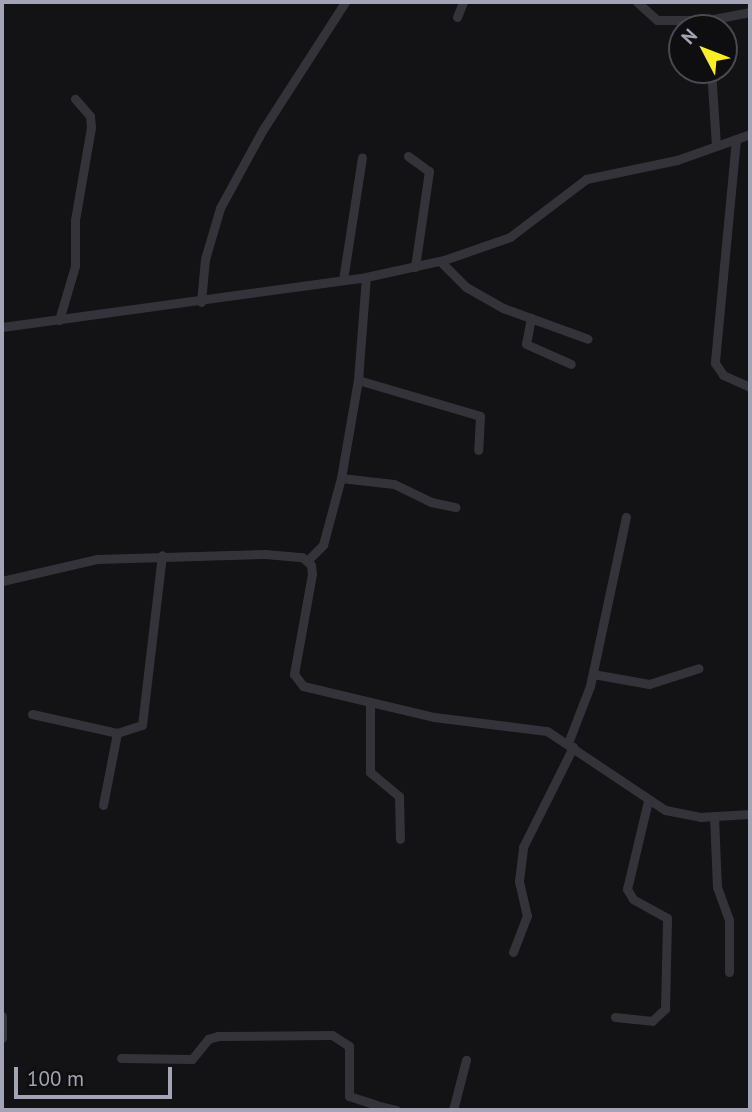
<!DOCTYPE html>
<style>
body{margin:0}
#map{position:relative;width:752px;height:1112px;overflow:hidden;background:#131214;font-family:"PT Sans",sans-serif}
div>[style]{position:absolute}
.minor>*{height:9px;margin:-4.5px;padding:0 4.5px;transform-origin:4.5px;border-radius:4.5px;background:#343339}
span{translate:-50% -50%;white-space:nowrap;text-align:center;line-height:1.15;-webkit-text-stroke:7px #0e0d0f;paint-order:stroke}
.frame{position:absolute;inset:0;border:4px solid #a3a4b5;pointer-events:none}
.north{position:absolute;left:668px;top:14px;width:70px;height:70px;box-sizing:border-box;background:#0e0d0f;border:2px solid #4a4951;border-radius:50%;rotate:312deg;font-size:19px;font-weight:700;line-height:28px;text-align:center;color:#a3a4b5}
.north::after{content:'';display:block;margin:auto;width:24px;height:32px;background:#f9ed26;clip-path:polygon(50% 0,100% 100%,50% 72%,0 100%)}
.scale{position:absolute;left:14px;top:1067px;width:158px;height:32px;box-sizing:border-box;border:4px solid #a3a4b5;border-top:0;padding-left:9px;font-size:21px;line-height:24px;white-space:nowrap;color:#a3a4b5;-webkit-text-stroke:5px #0e0d0f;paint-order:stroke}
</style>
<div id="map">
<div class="minor">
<div style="left:637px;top:2px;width:27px;rotate:42deg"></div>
<div style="left:657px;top:20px;width:41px"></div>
<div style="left:698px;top:20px;width:14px;rotate:34deg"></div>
<div style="left:457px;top:17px;width:16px;rotate:-68deg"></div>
<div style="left:703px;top:21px;width:48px;rotate:-10.8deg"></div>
<div style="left:711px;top:70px;width:76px;rotate:86.2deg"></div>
<div style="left:736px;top:139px;width:225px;rotate:95.4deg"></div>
<div style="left:715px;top:363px;width:14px;rotate:56deg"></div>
<div style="left:723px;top:375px;width:30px;rotate:24deg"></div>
<div style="left:408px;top:156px;width:26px;rotate:36deg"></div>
<div style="left:429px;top:171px;width:97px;rotate:98.3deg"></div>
<div style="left:440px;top:261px;width:37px;rotate:45deg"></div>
<div style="left:466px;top:287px;width:43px;rotate:29.6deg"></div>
<div style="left:503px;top:308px;width:90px;rotate:20deg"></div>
<div style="left:343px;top:280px;width:124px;rotate:-81.2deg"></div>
<div style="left:201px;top:302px;width:43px;rotate:-84.7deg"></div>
<div style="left:205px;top:259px;width:53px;rotate:-73.6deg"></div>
<div style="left:220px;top:208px;width:88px;rotate:-61.4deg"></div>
<div style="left:262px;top:131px;width:153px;rotate:-57.2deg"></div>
<div style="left:531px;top:318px;width:26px;rotate:101deg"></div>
<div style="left:526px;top:344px;width:49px;rotate:24deg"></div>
<div style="left:59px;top:320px;width:56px;rotate:-73.5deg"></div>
<div style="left:75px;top:266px;width:46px;rotate:-90deg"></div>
<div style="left:75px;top:220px;width:94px;rotate:-80.2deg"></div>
<div style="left:91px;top:127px;width:11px;rotate:-95deg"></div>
<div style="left:90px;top:116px;width:23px;rotate:-131deg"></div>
<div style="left:2px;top:327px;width:367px;rotate:-7.8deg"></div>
<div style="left:366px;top:277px;width:80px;rotate:-12.3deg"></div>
<div style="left:444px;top:260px;width:70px;rotate:-19.2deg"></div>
<div style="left:510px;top:237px;width:96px;rotate:-37.3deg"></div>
<div style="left:586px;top:179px;width:93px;rotate:-11.8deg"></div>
<div style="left:677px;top:160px;width:77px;rotate:-19.6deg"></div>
<div style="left:358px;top:380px;width:127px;rotate:16.4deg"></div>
<div style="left:480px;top:416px;width:34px;rotate:93deg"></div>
<div style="left:341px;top:478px;width:53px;rotate:6.5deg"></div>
<div style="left:394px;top:484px;width:41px;rotate:25.9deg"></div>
<div style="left:431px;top:502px;width:25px;rotate:12deg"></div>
<div style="left:308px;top:560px;width:21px;rotate:-45deg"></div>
<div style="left:323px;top:545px;width:69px;rotate:-75deg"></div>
<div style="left:341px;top:478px;width:99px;rotate:-80.2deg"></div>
<div style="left:358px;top:380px;width:103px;rotate:-85.6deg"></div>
<div style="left:2px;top:581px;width:98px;rotate:-13deg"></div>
<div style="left:97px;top:559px;width:168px;rotate:-1.7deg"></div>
<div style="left:265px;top:554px;width:37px;rotate:5deg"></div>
<div style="left:302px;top:557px;width:12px;rotate:42deg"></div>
<div style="left:311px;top:565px;width:9px;rotate:84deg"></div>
<div style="left:312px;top:574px;width:102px;rotate:100.2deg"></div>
<div style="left:294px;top:674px;width:15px;rotate:53deg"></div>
<div style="left:303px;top:686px;width:135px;rotate:13.3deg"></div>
<div style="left:434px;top:717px;width:114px;rotate:7.1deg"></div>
<div style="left:547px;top:731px;width:142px;rotate:33.8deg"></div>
<div style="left:665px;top:810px;width:36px;rotate:11deg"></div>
<div style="left:700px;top:817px;width:50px;rotate:-3.4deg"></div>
<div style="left:593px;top:674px;width:57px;rotate:10.1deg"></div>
<div style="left:649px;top:684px;width:52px;rotate:-17.7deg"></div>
<div style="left:370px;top:704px;width:68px;rotate:90deg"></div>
<div style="left:370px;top:772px;width:38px;rotate:40deg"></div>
<div style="left:399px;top:796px;width:43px;rotate:88.7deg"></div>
<div style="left:32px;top:714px;width:87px;rotate:12.6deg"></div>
<div style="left:117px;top:733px;width:26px;rotate:-18deg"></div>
<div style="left:142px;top:725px;width:171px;rotate:-83.3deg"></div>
<div style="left:568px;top:743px;width:61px;rotate:-68.9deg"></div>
<div style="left:590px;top:686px;width:173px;rotate:-78deg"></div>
<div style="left:103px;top:805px;width:73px;rotate:-79deg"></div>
<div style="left:714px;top:816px;width:71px;rotate:87.6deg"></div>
<div style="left:717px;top:887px;width:35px;rotate:70deg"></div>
<div style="left:729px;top:920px;width:52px;rotate:90deg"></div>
<div style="left:513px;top:952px;width:39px;rotate:-69deg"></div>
<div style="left:527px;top:916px;width:36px;rotate:-103deg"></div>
<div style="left:519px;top:881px;width:34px;rotate:-83deg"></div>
<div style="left:523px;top:847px;width:112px;rotate:-63.4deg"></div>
<div style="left:2px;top:1016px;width:22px;rotate:90deg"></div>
<div style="left:615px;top:1017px;width:37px;rotate:6deg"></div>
<div style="left:652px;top:1021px;width:18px;rotate:-43deg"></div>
<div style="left:665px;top:1009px;width:91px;rotate:-88.7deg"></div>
<div style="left:667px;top:918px;width:39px;rotate:-151deg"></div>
<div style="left:633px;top:899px;width:12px;rotate:-121deg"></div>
<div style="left:627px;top:889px;width:90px;rotate:-76.6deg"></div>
<div style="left:121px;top:1058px;width:71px;rotate:0.8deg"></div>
<div style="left:192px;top:1059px;width:26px;rotate:-51deg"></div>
<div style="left:208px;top:1039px;width:10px;rotate:-17deg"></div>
<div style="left:218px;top:1036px;width:114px;rotate:-0.5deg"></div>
<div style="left:332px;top:1035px;width:20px;rotate:33deg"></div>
<div style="left:349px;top:1046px;width:50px;rotate:90deg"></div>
<div style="left:349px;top:1096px;width:28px;rotate:18deg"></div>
<div style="left:376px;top:1105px;width:5px;rotate:101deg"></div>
<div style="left:376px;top:1105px;width:21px;rotate:14deg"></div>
<div style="left:453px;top:1110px;width:52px;rotate:-75.4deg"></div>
</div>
<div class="frame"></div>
<div class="north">N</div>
<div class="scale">100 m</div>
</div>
